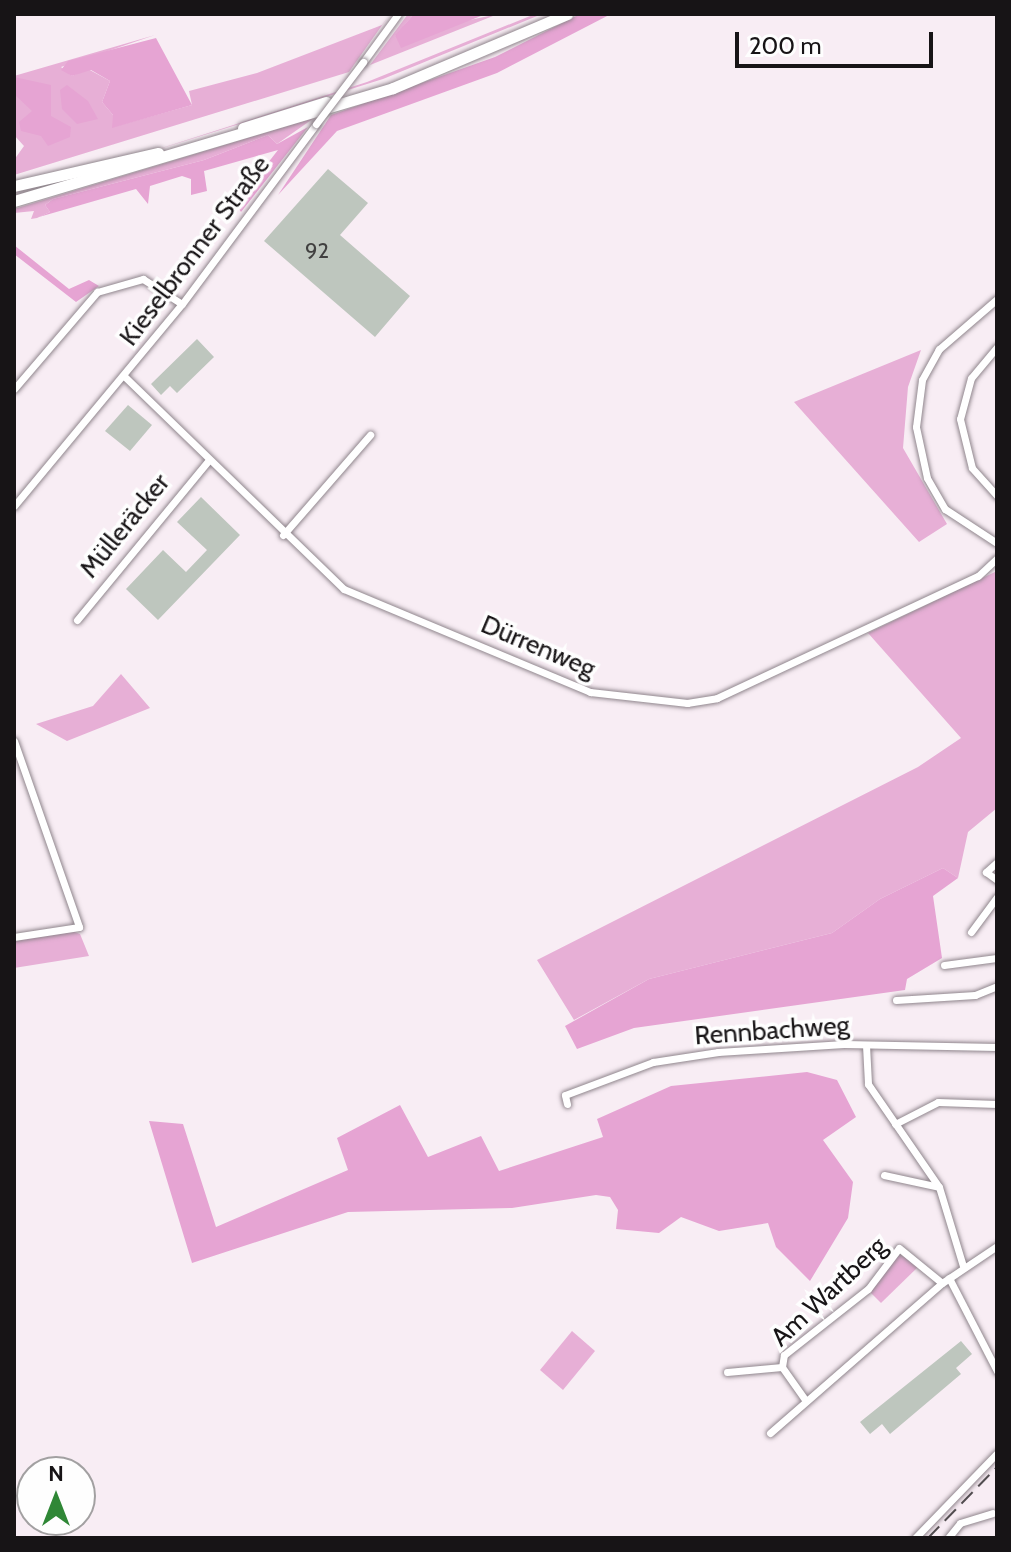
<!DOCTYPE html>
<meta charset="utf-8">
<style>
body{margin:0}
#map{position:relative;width:1011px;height:1552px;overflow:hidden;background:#f8edf4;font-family:Cabin,sans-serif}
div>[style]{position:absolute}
.green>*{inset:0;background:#e7afd6}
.forest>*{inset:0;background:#e6a4d3}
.building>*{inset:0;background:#bec6be}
.roads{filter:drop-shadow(0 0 2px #90868d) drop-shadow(0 0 2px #90868d)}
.minor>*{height:7px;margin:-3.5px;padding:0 3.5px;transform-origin:3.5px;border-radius:3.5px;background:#fff}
.highway>*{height:11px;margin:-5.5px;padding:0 5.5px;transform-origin:5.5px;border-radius:5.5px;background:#fff}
.rail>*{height:2px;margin-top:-1px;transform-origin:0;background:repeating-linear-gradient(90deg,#514c4f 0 16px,transparent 0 24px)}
.bridges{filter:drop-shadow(0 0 2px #90868d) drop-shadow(0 0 2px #90868d)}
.minor-bridge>*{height:7px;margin:-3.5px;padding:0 3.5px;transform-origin:3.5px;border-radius:3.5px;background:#fff}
span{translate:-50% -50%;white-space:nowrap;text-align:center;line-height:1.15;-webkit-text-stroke:7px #fefefe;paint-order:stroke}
.number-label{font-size:22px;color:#414040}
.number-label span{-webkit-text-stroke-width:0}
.street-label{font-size:26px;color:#171416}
.frame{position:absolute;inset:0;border:16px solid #171416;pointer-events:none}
.north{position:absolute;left:16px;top:1456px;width:80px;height:80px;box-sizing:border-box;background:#fefefe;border:2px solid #a2a0a1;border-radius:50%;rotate:0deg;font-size:22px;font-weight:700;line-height:32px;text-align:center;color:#171416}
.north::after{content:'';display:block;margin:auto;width:28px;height:36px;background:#2f8736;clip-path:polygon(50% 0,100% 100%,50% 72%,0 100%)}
.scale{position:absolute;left:735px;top:32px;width:198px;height:36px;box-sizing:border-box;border:4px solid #171416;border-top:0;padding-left:10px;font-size:24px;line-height:28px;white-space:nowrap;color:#171416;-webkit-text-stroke:6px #fefefe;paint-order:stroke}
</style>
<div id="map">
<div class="green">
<div style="clip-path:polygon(390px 14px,349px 72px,14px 175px,14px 160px,24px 146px,14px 135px,14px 76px,155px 35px,61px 67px,72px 76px,88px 69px,110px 81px,102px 102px,113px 115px,113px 127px,192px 105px,189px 91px,257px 73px,382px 25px)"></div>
<div style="clip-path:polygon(408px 14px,414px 14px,395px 36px,498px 14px,370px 65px)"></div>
<div style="clip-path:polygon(535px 14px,542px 14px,383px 79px,140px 155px,367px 82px)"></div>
<div style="clip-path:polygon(314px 118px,277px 144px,268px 135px,204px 160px,53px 199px,45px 205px,50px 212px,37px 218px,31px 219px,34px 211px,14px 213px,14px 209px)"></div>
<div style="clip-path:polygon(921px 350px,908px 387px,903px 448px,947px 524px,919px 542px,794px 402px)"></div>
<div style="clip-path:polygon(997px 571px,997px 808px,968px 832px,958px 878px,943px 868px,880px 899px,832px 933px,649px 979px,574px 1020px,537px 960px,918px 767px,961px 738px,868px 633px)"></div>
<div style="clip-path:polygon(121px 674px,150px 708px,67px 741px,36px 724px,93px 706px)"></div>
<div style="clip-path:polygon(69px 930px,80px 934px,89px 956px,14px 968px,14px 939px)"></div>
<div style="clip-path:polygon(898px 1253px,919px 1266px,881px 1303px,869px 1291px)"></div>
<div style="clip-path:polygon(572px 1331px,595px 1351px,563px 1390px,540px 1370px)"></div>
</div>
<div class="forest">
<div style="clip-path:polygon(414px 14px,486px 14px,401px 48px,395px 35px)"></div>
<div style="clip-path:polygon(580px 14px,611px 14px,497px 73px,337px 131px,278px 195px,331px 115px,495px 57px)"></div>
<div style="clip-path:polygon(156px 38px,192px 105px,112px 128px,113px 115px,102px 102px,110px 81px,91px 70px,72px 76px,61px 70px,68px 61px)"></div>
<div style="clip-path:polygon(14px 77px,51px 85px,51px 116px,71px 127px,70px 137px,48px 146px,41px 136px,21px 131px,19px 122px,32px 111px,14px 94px)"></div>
<div style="clip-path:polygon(67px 85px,88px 101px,98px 119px,77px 124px,62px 109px,60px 90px)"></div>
<div style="clip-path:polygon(308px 127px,241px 212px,236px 204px,278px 150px,204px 171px,207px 191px,191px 195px,191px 179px,182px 176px,150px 186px,148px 204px,136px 189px,39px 217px,50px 212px,45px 205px,53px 199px,204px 160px,268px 135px,277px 144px)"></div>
<div style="clip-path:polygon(14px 245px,69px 289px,89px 280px,99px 286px,76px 302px,14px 254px)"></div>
<div style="clip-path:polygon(943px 868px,958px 878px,933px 896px,942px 958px,907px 979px,905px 990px,634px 1028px,577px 1049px,565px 1026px,649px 979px,832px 933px,880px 899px)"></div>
<div style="clip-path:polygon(807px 1072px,837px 1080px,856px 1117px,823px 1140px,853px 1182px,848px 1218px,810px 1281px,776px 1247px,768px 1223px,719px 1231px,681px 1217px,659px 1233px,616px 1229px,618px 1210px,610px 1197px,596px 1195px,512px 1208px,348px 1212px,192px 1263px,149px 1121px,183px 1124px,216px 1227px,348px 1170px,337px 1138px,400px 1105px,428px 1157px,481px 1136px,499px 1171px,603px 1137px,597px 1119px,671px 1086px)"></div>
</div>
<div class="building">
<div style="clip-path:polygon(328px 169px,368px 203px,340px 235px,410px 296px,375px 337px,264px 241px)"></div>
<div style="clip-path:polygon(197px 339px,214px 357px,177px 393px,170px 386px,161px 395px,151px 384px)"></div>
<div style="clip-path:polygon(128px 405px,152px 425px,130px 451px,105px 431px)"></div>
<div style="clip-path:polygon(201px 497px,240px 535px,158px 620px,126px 589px,163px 550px,186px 572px,207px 550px,177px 522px)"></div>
<div style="clip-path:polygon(961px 1341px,972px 1354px,956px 1368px,961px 1374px,890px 1434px,882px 1424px,870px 1434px,860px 1422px)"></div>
</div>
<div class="roads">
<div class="minor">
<div style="left:363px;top:62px;width:59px;rotate:-53.9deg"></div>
<div style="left:997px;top:299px;width:77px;rotate:139.2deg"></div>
<div style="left:939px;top:349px;width:35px;rotate:119deg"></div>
<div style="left:922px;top:380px;width:47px;rotate:97.3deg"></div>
<div style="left:916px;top:427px;width:52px;rotate:77.8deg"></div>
<div style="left:927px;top:478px;width:36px;rotate:60deg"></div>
<div style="left:945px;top:509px;width:62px;rotate:33.2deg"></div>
<div style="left:997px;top:347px;width:40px;rotate:130deg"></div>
<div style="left:971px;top:378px;width:42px;rotate:105deg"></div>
<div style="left:960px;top:419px;width:50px;rotate:76.2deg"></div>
<div style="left:972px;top:468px;width:38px;rotate:48deg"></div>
<div style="left:124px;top:376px;width:306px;rotate:44.1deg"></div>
<div style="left:344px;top:589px;width:267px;rotate:22.7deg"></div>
<div style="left:590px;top:692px;width:98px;rotate:6.5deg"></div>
<div style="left:687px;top:703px;width:30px;rotate:-9deg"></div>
<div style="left:717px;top:698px;width:288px;rotate:-25.1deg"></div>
<div style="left:978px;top:576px;width:26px;rotate:-43deg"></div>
<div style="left:14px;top:389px;width:128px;rotate:-49.4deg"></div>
<div style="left:97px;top:292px;width:48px;rotate:-15.8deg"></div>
<div style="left:143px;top:279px;width:46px;rotate:32.7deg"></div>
<div style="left:14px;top:506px;width:263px;rotate:-50.3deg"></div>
<div style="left:182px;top:304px;width:224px;rotate:-53.3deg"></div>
<div style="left:283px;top:535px;width:133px;rotate:-49deg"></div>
<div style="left:77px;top:620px;width:207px;rotate:-50.5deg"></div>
<div style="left:14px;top:741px;width:197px;rotate:70.7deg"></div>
<div style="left:79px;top:927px;width:66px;rotate:171.3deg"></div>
<div style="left:997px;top:862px;width:15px;rotate:138deg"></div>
<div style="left:986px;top:872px;width:14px;rotate:36deg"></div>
<div style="left:971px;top:932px;width:44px;rotate:-53.4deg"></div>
<div style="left:944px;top:965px;width:53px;rotate:-7.5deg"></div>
<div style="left:896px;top:1000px;width:79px;rotate:-3.6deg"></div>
<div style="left:975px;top:995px;width:24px;rotate:-22deg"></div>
<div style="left:866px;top:1045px;width:39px;rotate:87deg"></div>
<div style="left:868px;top:1084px;width:125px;rotate:55.4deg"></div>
<div style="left:939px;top:1187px;width:83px;rotate:73.1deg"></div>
<div style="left:567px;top:1104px;width:9px;rotate:-103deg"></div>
<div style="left:565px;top:1095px;width:94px;rotate:-20.6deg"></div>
<div style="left:653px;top:1062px;width:66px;rotate:-8.7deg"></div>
<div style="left:718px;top:1052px;width:126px;rotate:-3.6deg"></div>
<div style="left:844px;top:1044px;width:153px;rotate:1.1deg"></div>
<div style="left:895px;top:1124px;width:48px;rotate:-27.1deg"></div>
<div style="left:938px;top:1102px;width:59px;rotate:1.9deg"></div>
<div style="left:884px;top:1175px;width:56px;rotate:12.3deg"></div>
<div style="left:949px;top:1278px;width:105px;rotate:62.7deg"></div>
<div style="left:727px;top:1372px;width:55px;rotate:-5.2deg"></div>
<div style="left:806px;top:1401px;width:42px;rotate:-125.2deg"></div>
<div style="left:782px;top:1367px;width:12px;rotate:-81deg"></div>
<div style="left:784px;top:1355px;width:107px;rotate:-38.2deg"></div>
<div style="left:868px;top:1289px;width:51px;rotate:-52.9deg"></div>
<div style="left:899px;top:1248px;width:55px;rotate:39.1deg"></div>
<div style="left:770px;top:1433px;width:228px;rotate:-41.1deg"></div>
<div style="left:942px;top:1283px;width:66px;rotate:-33.9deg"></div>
<div style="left:915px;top:1538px;width:118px;rotate:-46deg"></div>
<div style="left:948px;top:1538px;width:19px;rotate:-51deg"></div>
<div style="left:960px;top:1523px;width:34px;rotate:-17deg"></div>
</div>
<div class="highway">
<div style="left:243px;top:128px;width:87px;rotate:-17.4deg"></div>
<div style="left:14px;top:186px;width:148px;rotate:-12.9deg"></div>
<div style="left:14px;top:201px;width:395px;rotate:-16.6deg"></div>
<div style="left:393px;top:88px;width:189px;rotate:-23deg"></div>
</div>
</div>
<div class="rail">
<div style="left:928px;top:1538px;width:99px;rotate:-45.8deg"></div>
</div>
<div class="bridges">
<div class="minor-bridge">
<div style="left:316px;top:124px;width:78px;rotate:-52.8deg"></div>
</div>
</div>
<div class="number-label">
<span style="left:317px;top:251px">92</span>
</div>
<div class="street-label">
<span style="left:195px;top:251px;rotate:-53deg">Kieselbronner Straße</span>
<span style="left:125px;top:526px;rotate:-51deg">Mülleräcker</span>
<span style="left:538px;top:647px;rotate:23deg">Dürrenweg</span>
<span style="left:772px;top:1031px;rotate:-4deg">Rennbachweg</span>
<span style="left:829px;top:1292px;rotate:-43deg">Am Wartberg</span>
</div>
<div class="frame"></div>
<div class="north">N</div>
<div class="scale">200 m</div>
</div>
